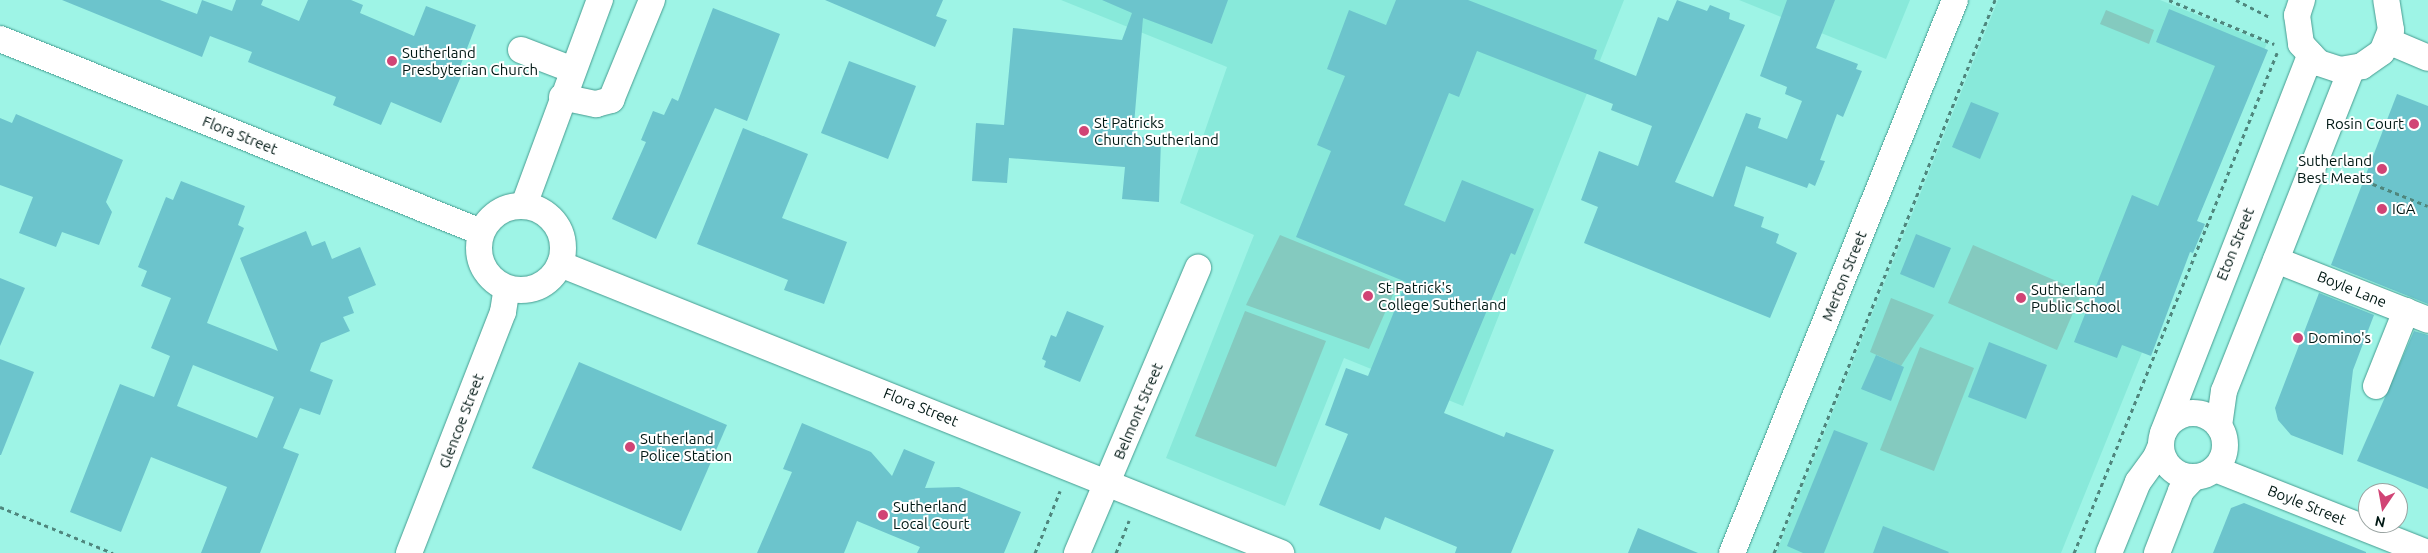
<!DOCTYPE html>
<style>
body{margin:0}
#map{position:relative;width:2428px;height:553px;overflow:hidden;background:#9ef4e6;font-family:Ubuntu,sans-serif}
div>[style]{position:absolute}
.built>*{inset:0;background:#88e9da}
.green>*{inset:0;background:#84cabf}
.building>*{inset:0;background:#6cc4cc}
.path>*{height:3px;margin-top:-1.5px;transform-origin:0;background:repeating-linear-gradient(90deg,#4f867d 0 4px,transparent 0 8px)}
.roads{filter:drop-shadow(0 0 1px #469c90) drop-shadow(0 0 1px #469c90)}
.minor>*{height:26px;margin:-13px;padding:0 13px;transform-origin:13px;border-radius:13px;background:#fff}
.minor>.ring{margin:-13px;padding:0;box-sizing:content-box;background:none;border:26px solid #fff;border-radius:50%}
.dots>*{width:14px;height:14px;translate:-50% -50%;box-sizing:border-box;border:2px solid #fff;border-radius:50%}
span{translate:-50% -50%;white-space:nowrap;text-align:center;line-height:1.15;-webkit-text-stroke:4px #fff;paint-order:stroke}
.poi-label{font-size:15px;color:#001814}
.left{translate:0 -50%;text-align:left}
.right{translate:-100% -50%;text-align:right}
.street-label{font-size:15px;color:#001814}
.north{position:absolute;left:2358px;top:483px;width:50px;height:50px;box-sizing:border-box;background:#fff;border:1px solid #99a3a1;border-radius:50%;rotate:192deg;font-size:14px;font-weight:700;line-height:20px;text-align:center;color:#001814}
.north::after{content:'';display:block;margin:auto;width:18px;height:22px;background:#d14475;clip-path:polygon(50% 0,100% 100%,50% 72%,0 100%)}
</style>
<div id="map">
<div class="built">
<div style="clip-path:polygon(1061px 0,1624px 0,1463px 406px,1344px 358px,1285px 506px,1166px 458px,1254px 235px,1180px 203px,1227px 67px)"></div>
<div style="clip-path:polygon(1739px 0,1910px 0,1886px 59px)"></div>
<div style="clip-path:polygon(1998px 0,2160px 0,2267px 43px,2061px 553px,1776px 553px)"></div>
</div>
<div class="green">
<div style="clip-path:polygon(2106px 10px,2154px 30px,2149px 44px,2100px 24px)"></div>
<div style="clip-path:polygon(1280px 235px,1398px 283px,1369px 349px,1246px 305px)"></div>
<div style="clip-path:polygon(1973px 245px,2082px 292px,2057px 350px,1948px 303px)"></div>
<div style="clip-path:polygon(1891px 298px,1934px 315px,1901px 366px,1870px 352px)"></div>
<div style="clip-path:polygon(1245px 311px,1326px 341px,1276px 467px,1195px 436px)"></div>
<div style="clip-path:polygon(1920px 347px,1974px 368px,1934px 471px,1880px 450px)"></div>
</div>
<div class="building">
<div style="clip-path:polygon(62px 0,160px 0,197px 14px,202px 0,232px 11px,236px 0,263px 0,261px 5px,299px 21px,308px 0,351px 0,363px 5px,360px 13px,414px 36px,426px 6px,476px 25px,458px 72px,462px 74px,441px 123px,391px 102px,381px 125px,333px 105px,336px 97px,248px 62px,252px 52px,210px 36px,202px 57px)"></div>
<div style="clip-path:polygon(825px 0,943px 0,936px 16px,947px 20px,935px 47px)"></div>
<div style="clip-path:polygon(1102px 0,1228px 0,1212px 44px,1143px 18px,1133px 136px,1161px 139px,1159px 202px,1122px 199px,1125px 167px,1009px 158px,1007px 183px,972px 181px,976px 123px,1004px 125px,1013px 28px,1122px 40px,1132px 13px)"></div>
<div style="clip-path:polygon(1396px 0,1468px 0,1597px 50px,1594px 59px,1636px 76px,1658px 17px,1668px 21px,1677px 0,1707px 11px,1710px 5px,1730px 13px,1729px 19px,1745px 25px,1675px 182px,1713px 197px,1746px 113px,1761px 118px,1758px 128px,1787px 139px,1802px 101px,1785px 94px,1787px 87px,1760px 76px,1787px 0,1835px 0,1816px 48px,1858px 64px,1856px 69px,1862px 71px,1843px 117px,1837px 114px,1820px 160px,1825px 161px,1815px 186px,1809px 183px,1807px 188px,1746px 166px,1734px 206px,1764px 217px,1761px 227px,1779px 234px,1776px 243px,1797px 253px,1770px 318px,1584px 243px,1598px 207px,1581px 200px,1599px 151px,1638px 166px,1652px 126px,1611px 110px,1613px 104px,1477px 51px,1459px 97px,1449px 93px,1404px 205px,1445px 222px,1462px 180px,1534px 209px,1515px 255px,1511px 253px,1444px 413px,1504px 437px,1506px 432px,1554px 450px,1511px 553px,1455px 553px,1457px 547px,1385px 517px,1380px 530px,1319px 505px,1348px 434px,1325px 425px,1346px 368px,1368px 376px,1406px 282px,1296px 237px,1331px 151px,1317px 145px,1345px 76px,1327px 69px,1349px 10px,1386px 25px)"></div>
<div style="clip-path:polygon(713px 8px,780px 34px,747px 121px,715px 108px,656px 239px,612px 219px,646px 142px,641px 140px,653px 111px,664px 115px,672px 98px,678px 101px)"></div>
<div style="clip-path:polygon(2169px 9px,2268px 50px,2197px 221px,2205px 224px,2193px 253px,2190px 252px,2151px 356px,2122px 345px,2117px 358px,2074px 342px,2132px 195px,2158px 206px,2215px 66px,2156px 42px)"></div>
<div style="clip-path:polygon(849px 61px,916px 86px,888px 159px,821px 133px)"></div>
<div style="clip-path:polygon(2397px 94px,2428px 106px,2428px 304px,2331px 265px)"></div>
<div style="clip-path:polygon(1971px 102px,1999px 113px,1980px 159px,1952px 147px)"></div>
<div style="clip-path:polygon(16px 114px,123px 160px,106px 202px,112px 212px,99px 245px,62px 232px,56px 247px,19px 233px,33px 197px,0 185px,0 118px,12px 123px)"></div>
<div style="clip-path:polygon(743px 128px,808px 154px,782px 218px,847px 242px,824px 304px,784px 290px,788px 280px,697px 244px)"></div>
<div style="clip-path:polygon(evenodd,181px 181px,245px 206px,238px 225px,244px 228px,207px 323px,278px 351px,240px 258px,306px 231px,312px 246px,325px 241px,332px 259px,360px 247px,376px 285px,348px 297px,354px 313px,343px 317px,350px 331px,321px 343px,310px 371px,333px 380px,320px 415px,300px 408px,283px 448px,299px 454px,260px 553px,201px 553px,227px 487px,151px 457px,121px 532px,70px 512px,120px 384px,154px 397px,170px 356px,151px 348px,171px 298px,141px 286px,147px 271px,138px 267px,166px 197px,173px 200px,181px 181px,193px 365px,274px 397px,257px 438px,177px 406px,193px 365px)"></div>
<div style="clip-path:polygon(1916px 234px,1951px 248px,1934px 288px,1900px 274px)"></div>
<div style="clip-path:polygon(0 278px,25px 288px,0 346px)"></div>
<div style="clip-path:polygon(2319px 293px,2374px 315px,2353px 370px,2343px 455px,2291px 435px,2278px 420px,2275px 408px)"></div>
<div style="clip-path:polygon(1067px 311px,1104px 326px,1080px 382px,1044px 367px,1046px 361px,1042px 359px,1051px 335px,1056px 337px)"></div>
<div style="clip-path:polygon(2414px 331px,2428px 335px,2428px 489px,2357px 461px)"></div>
<div style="clip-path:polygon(1989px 342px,2047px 365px,2026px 419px,1968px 397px)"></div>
<div style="clip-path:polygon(1876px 355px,1904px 367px,1891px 401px,1861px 389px)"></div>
<div style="clip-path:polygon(0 359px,34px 372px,1px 455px,0 455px)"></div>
<div style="clip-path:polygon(579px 362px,727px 425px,681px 531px,532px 468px)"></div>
<div style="clip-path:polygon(802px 423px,871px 452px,892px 476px,904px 449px,935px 462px,925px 488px,959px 487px,1021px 512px,1004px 553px,917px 553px,920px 547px,857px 521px,844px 553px,757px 553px,792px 472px,783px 469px)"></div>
<div style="clip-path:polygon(1834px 430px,1868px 443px,1824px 553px,1803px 553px,1787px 546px)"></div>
<div style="clip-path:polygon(2244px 503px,2366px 552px,2366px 553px,2213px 553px,2231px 508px)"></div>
<div style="clip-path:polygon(1883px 526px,1949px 552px,1948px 553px,1873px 553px)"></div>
<div style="clip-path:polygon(1638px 528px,1698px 553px,1628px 553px)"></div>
</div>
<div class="path">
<div style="left:2169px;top:0;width:114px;rotate:22.7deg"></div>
<div style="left:2236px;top:0;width:38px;rotate:27deg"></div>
<div style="left:2358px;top:178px;width:75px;rotate:21.8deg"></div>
<div style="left:0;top:507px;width:122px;rotate:22.2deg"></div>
<div style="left:1035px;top:553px;width:67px;rotate:-68deg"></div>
<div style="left:1116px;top:553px;width:35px;rotate:-68deg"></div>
<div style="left:1774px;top:553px;width:596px;rotate:-68.22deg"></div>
<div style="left:2074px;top:553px;width:540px;rotate:-67.9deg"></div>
</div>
<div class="roads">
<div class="minor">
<div style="left:2302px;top:0;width:16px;rotate:108deg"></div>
<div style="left:2297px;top:15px;width:29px;rotate:82deg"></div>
<div style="left:2301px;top:44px;width:26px;rotate:47deg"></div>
<div style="left:2319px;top:63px;width:22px;rotate:18deg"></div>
<div style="left:2340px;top:70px;width:22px;rotate:-10deg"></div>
<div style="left:2362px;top:66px;width:24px;rotate:-35deg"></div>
<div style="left:2382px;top:52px;width:24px;rotate:-68deg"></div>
<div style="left:2391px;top:30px;width:30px;rotate:-99deg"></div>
<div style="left:0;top:39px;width:518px;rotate:21.86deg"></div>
<div style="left:2388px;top:41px;width:43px;rotate:23deg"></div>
<div style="left:521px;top:50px;width:56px;rotate:21deg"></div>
<div style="left:562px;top:97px;width:35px;rotate:12deg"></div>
<div style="left:596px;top:104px;width:16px;rotate:-15deg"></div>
<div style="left:611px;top:100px;width:108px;rotate:-67.7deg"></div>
<div style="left:524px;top:205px;width:219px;rotate:-69.7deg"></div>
<div class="ring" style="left:479px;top:206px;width:58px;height:58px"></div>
<div style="left:2276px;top:260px;width:163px;rotate:21.5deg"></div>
<div style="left:560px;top:264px;width:777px;rotate:21.84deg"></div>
<div style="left:2376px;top:386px;width:81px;rotate:-68.2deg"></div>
<div class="ring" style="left:2161px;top:413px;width:38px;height:38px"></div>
<div style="left:2219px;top:426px;width:35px;rotate:-82deg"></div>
<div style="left:2224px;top:391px;width:345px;rotate:-68.4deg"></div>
<div style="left:2163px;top:433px;width:406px;rotate:-68.7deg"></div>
<div style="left:2215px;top:469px;width:228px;rotate:21.6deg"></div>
<div style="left:409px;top:553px;width:259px;rotate:-68.7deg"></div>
<div style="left:503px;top:312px;width:24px;rotate:-81deg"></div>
<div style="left:1077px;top:553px;width:310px;rotate:-67deg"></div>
<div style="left:1732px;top:553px;width:596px;rotate:-68.04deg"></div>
<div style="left:2109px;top:553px;width:77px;rotate:-67.8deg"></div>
<div style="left:2138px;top:482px;width:31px;rotate:-54deg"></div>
<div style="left:2156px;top:457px;width:13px;rotate:-67deg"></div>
<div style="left:2157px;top:553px;width:66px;rotate:-68.8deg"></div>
<div style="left:2181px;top:491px;width:19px;rotate:-47deg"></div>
</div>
</div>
<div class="dots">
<div style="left:392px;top:61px;background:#d14475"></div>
<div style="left:2414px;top:124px;background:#d14475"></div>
<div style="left:1084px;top:131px;background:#d14475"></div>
<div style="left:2382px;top:169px;background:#d14475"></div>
<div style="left:2382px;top:209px;background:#d14475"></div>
<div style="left:1368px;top:296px;background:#d14475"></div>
<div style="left:2021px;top:298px;background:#d14475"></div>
<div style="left:2298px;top:338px;background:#d14475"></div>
<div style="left:630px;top:447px;background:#d14475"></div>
<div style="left:883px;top:515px;background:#d14475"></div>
</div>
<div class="poi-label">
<span class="left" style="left:402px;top:61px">Sutherland<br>Presbyterian Church</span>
<span class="left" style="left:1094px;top:131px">St Patricks<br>Church Sutherland</span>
<span class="right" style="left:2404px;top:124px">Rosin Court</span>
<span class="right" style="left:2372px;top:169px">Sutherland<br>Best Meats</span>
<span class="left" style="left:2392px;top:209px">IGA</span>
<span class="left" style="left:1378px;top:296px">St Patrick's<br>College Sutherland</span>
<span class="left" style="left:2031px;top:298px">Sutherland<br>Public School</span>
<span class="left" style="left:2308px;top:338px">Domino's</span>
<span class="left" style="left:640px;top:447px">Sutherland<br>Police Station</span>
<span class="left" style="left:893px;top:515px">Sutherland<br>Local Court</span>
</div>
<div class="street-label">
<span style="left:240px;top:135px;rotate:22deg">Flora Street</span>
<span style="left:2235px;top:244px;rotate:-68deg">Eton Street</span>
<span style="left:1844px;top:276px;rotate:-68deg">Merton Street</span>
<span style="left:2352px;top:289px;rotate:22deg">Boyle Lane</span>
<span style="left:921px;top:407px;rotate:22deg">Flora Street</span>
<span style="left:1138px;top:411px;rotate:-67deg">Belmont Street</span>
<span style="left:461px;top:421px;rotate:-69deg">Glencoe Street</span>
<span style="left:2307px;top:505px;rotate:22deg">Boyle Street</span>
</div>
<div class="north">N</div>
</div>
